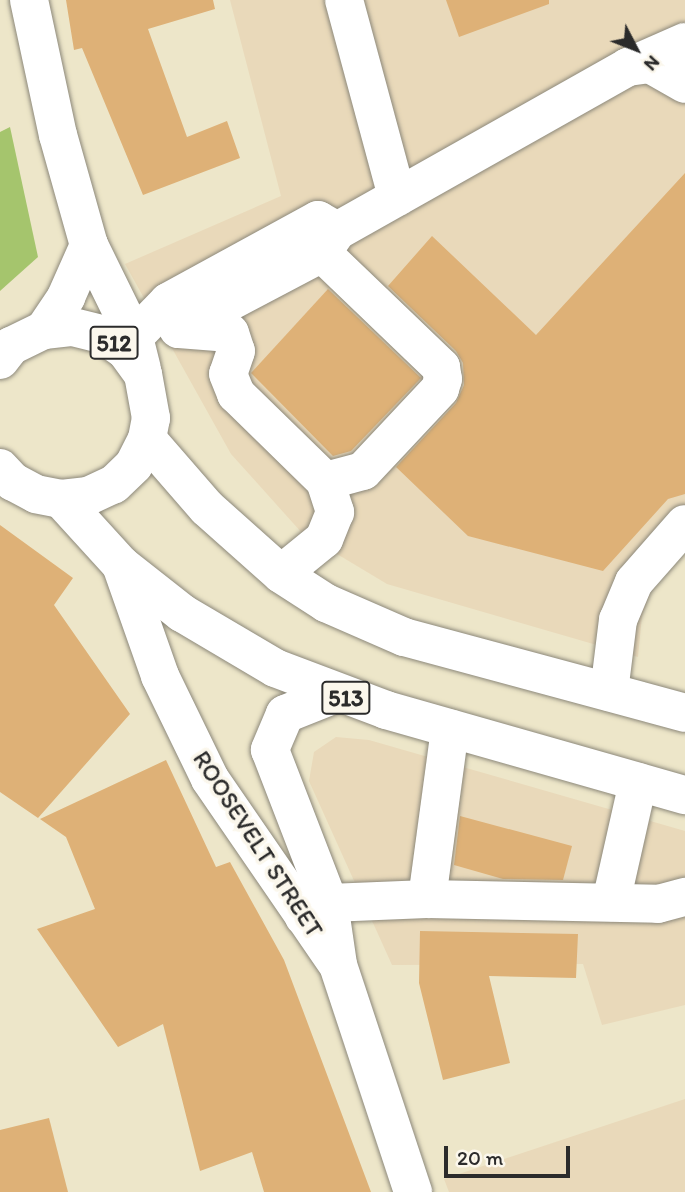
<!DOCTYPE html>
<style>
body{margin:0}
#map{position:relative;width:685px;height:1192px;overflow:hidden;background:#ede6c9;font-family:Itim,sans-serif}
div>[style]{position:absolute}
.built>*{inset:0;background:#e9d9ba}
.green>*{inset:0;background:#a5c56d}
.building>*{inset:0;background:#deb177}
.roads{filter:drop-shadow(0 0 2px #8c887a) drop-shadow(0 0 2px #8c887a)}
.minor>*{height:38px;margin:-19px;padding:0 19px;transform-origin:19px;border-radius:19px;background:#fff}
.major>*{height:38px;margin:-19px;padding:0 19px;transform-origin:19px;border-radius:19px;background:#fff}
span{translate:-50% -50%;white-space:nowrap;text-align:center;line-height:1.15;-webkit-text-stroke:7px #fbf7ec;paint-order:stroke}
.shield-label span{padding:2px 5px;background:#fbf7ec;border:2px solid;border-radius:5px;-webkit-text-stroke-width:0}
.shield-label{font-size:23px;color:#2b2b2b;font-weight:700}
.street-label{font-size:24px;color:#2b2b2b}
.north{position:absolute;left:601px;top:14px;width:70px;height:70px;-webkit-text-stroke:5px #fbf7ec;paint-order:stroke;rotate:132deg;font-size:19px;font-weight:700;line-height:28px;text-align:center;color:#2b2b2b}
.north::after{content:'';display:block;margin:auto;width:24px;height:32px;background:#2b2b2b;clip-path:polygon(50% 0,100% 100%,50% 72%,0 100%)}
.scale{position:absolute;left:444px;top:1146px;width:126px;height:32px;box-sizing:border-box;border:4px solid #2b2b2b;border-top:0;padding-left:9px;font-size:21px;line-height:24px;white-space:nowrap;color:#2b2b2b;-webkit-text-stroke:5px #fbf7ec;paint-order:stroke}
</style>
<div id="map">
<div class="built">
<div style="clip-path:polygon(230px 0,685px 0,685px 547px,656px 578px,642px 616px,638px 657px,387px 584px,302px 533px,231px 454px,125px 264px,281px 196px)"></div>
<div style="clip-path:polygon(336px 737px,369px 740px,685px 831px,685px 1005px,602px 1025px,583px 964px,392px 965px,309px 781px,314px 752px)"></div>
<div style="clip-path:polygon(685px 1099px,685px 1192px,449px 1192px,444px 1179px)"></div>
</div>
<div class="green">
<div style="clip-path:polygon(10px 127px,38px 257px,0 291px,0 132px)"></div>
</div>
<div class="building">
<div style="clip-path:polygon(66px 0,213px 0,215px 9px,148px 29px,187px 137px,227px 121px,240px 158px,143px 195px,82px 48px,74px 50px)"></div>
<div style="clip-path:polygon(446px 0,549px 0,549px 4px,459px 37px)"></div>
<div style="clip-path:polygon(685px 173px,685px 494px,668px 499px,603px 571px,468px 536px,396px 467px,456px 403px,464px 385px,463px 363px,456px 351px,388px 286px,432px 236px,536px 335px)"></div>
<div style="clip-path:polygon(328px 289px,421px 378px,351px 451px,333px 456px,251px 373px)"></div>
<div style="clip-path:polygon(0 525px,73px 578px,54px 605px,130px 714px,38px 818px,0 792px)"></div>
<div style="clip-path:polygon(166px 760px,216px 867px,230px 862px,284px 960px,371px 1192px,264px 1192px,252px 1152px,200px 1171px,163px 1024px,118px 1047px,37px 929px,95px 909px,66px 837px,40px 819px)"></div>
<div style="clip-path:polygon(460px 816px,572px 846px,563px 880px,503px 879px,454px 865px)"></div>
<div style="clip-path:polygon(420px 931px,578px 934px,576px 978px,489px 976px,510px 1063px,443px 1080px,419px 983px)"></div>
<div style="clip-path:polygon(49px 1118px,68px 1192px,0 1192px,0 1130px)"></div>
</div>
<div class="roads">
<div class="minor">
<div style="left:344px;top:0;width:204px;rotate:74.9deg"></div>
<div style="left:628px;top:67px;width:62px;rotate:-23.7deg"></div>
<div style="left:322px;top:253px;width:165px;rotate:43.8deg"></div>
<div style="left:441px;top:367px;width:12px;rotate:81deg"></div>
<div style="left:443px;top:379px;width:10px;rotate:107deg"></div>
<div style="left:440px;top:389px;width:112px;rotate:133.2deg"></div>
<div style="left:363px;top:471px;width:39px;rotate:165deg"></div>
<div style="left:178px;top:329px;width:163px;rotate:-27.8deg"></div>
<div style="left:322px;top:253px;width:25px;rotate:-56deg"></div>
<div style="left:179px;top:329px;width:51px;rotate:4.5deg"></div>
<div style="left:230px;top:333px;width:19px;rotate:72deg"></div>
<div style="left:236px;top:351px;width:24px;rotate:109deg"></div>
<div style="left:228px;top:374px;width:22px;rotate:68deg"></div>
<div style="left:236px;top:394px;width:124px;rotate:44.3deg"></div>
<div style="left:325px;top:481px;width:33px;rotate:72deg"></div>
<div style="left:335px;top:512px;width:29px;rotate:112deg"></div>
<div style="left:324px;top:539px;width:55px;rotate:140.9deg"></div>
<div style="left:134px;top:337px;width:49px;rotate:-45.8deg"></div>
<div style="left:168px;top:302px;width:171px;rotate:-28.7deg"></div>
<div style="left:318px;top:220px;width:22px;rotate:30deg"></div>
<div style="left:337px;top:231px;width:334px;rotate:-29.4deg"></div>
<div style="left:628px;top:67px;width:22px;rotate:-8deg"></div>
<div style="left:650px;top:64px;width:40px;rotate:29.7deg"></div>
<div style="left:609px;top:692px;width:73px;rotate:-82.9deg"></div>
<div style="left:618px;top:620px;width:41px;rotate:-67.2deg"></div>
<div style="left:634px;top:582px;width:77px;rotate:-48.7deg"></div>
<div style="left:427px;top:899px;width:172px;rotate:-82.3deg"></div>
<div style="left:611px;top:902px;width:123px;rotate:-77.3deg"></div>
<div style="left:304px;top:917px;width:29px;rotate:-29deg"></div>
<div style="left:329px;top:903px;width:98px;rotate:-2.3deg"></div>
<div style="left:427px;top:899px;width:231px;rotate:1.2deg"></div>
<div style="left:658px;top:904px;width:28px;rotate:-15deg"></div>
</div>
<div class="major">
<div style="left:29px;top:0;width:138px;rotate:77.9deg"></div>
<div style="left:58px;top:135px;width:114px;rotate:74.3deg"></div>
<div style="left:89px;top:245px;width:102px;rotate:63.9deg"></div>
<div style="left:134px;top:337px;width:32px;rotate:76deg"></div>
<div style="left:44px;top:330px;width:40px;rotate:-56deg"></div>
<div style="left:66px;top:297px;width:57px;rotate:-66.1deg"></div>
<div style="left:0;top:360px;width:18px;rotate:-52deg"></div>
<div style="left:11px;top:346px;width:37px;rotate:-26deg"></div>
<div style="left:44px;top:330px;width:29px;rotate:-6deg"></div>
<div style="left:73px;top:327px;width:30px;rotate:14deg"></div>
<div style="left:102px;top:334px;width:29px;rotate:35deg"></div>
<div style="left:126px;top:351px;width:29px;rotate:54deg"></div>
<div style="left:143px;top:374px;width:45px;rotate:79.7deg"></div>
<div style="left:151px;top:418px;width:21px;rotate:101deg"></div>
<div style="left:147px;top:439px;width:29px;rotate:117deg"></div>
<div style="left:134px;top:465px;width:28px;rotate:136deg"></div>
<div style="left:114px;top:484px;width:29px;rotate:155deg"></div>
<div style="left:88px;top:496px;width:27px;rotate:174deg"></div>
<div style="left:61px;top:499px;width:25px;rotate:-169deg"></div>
<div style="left:36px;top:494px;width:26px;rotate:-152deg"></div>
<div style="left:13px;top:482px;width:19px;rotate:-133deg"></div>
<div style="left:147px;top:439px;width:91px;rotate:49deg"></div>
<div style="left:207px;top:508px;width:99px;rotate:41.7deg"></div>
<div style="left:281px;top:574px;width:54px;rotate:32.8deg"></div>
<div style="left:326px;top:603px;width:85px;rotate:23.6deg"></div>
<div style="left:404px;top:637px;width:291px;rotate:15.1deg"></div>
<div style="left:61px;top:499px;width:89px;rotate:47.7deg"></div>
<div style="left:121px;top:565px;width:78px;rotate:38.2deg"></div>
<div style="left:182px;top:613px;width:108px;rotate:30.6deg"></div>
<div style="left:275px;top:668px;width:119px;rotate:20.7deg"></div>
<div style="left:386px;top:710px;width:311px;rotate:15.9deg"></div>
<div style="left:121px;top:565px;width:118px;rotate:70.6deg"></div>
<div style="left:160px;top:676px;width:114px;rotate:64.1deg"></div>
<div style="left:210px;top:779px;width:221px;rotate:55.5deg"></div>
<div style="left:335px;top:694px;width:54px;rotate:158.2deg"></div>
<div style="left:285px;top:714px;width:39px;rotate:113deg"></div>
<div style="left:270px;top:750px;width:164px;rotate:68.9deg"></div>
<div style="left:329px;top:903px;width:63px;rotate:81.7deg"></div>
<div style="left:338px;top:965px;width:239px;rotate:71.7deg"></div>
</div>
</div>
<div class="shield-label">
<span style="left:114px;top:343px">512</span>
<span style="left:346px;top:698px">513</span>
</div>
<div class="street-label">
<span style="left:258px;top:844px;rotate:57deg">ROOSEVELT STREET</span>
</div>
<div class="north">N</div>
<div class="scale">20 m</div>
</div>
